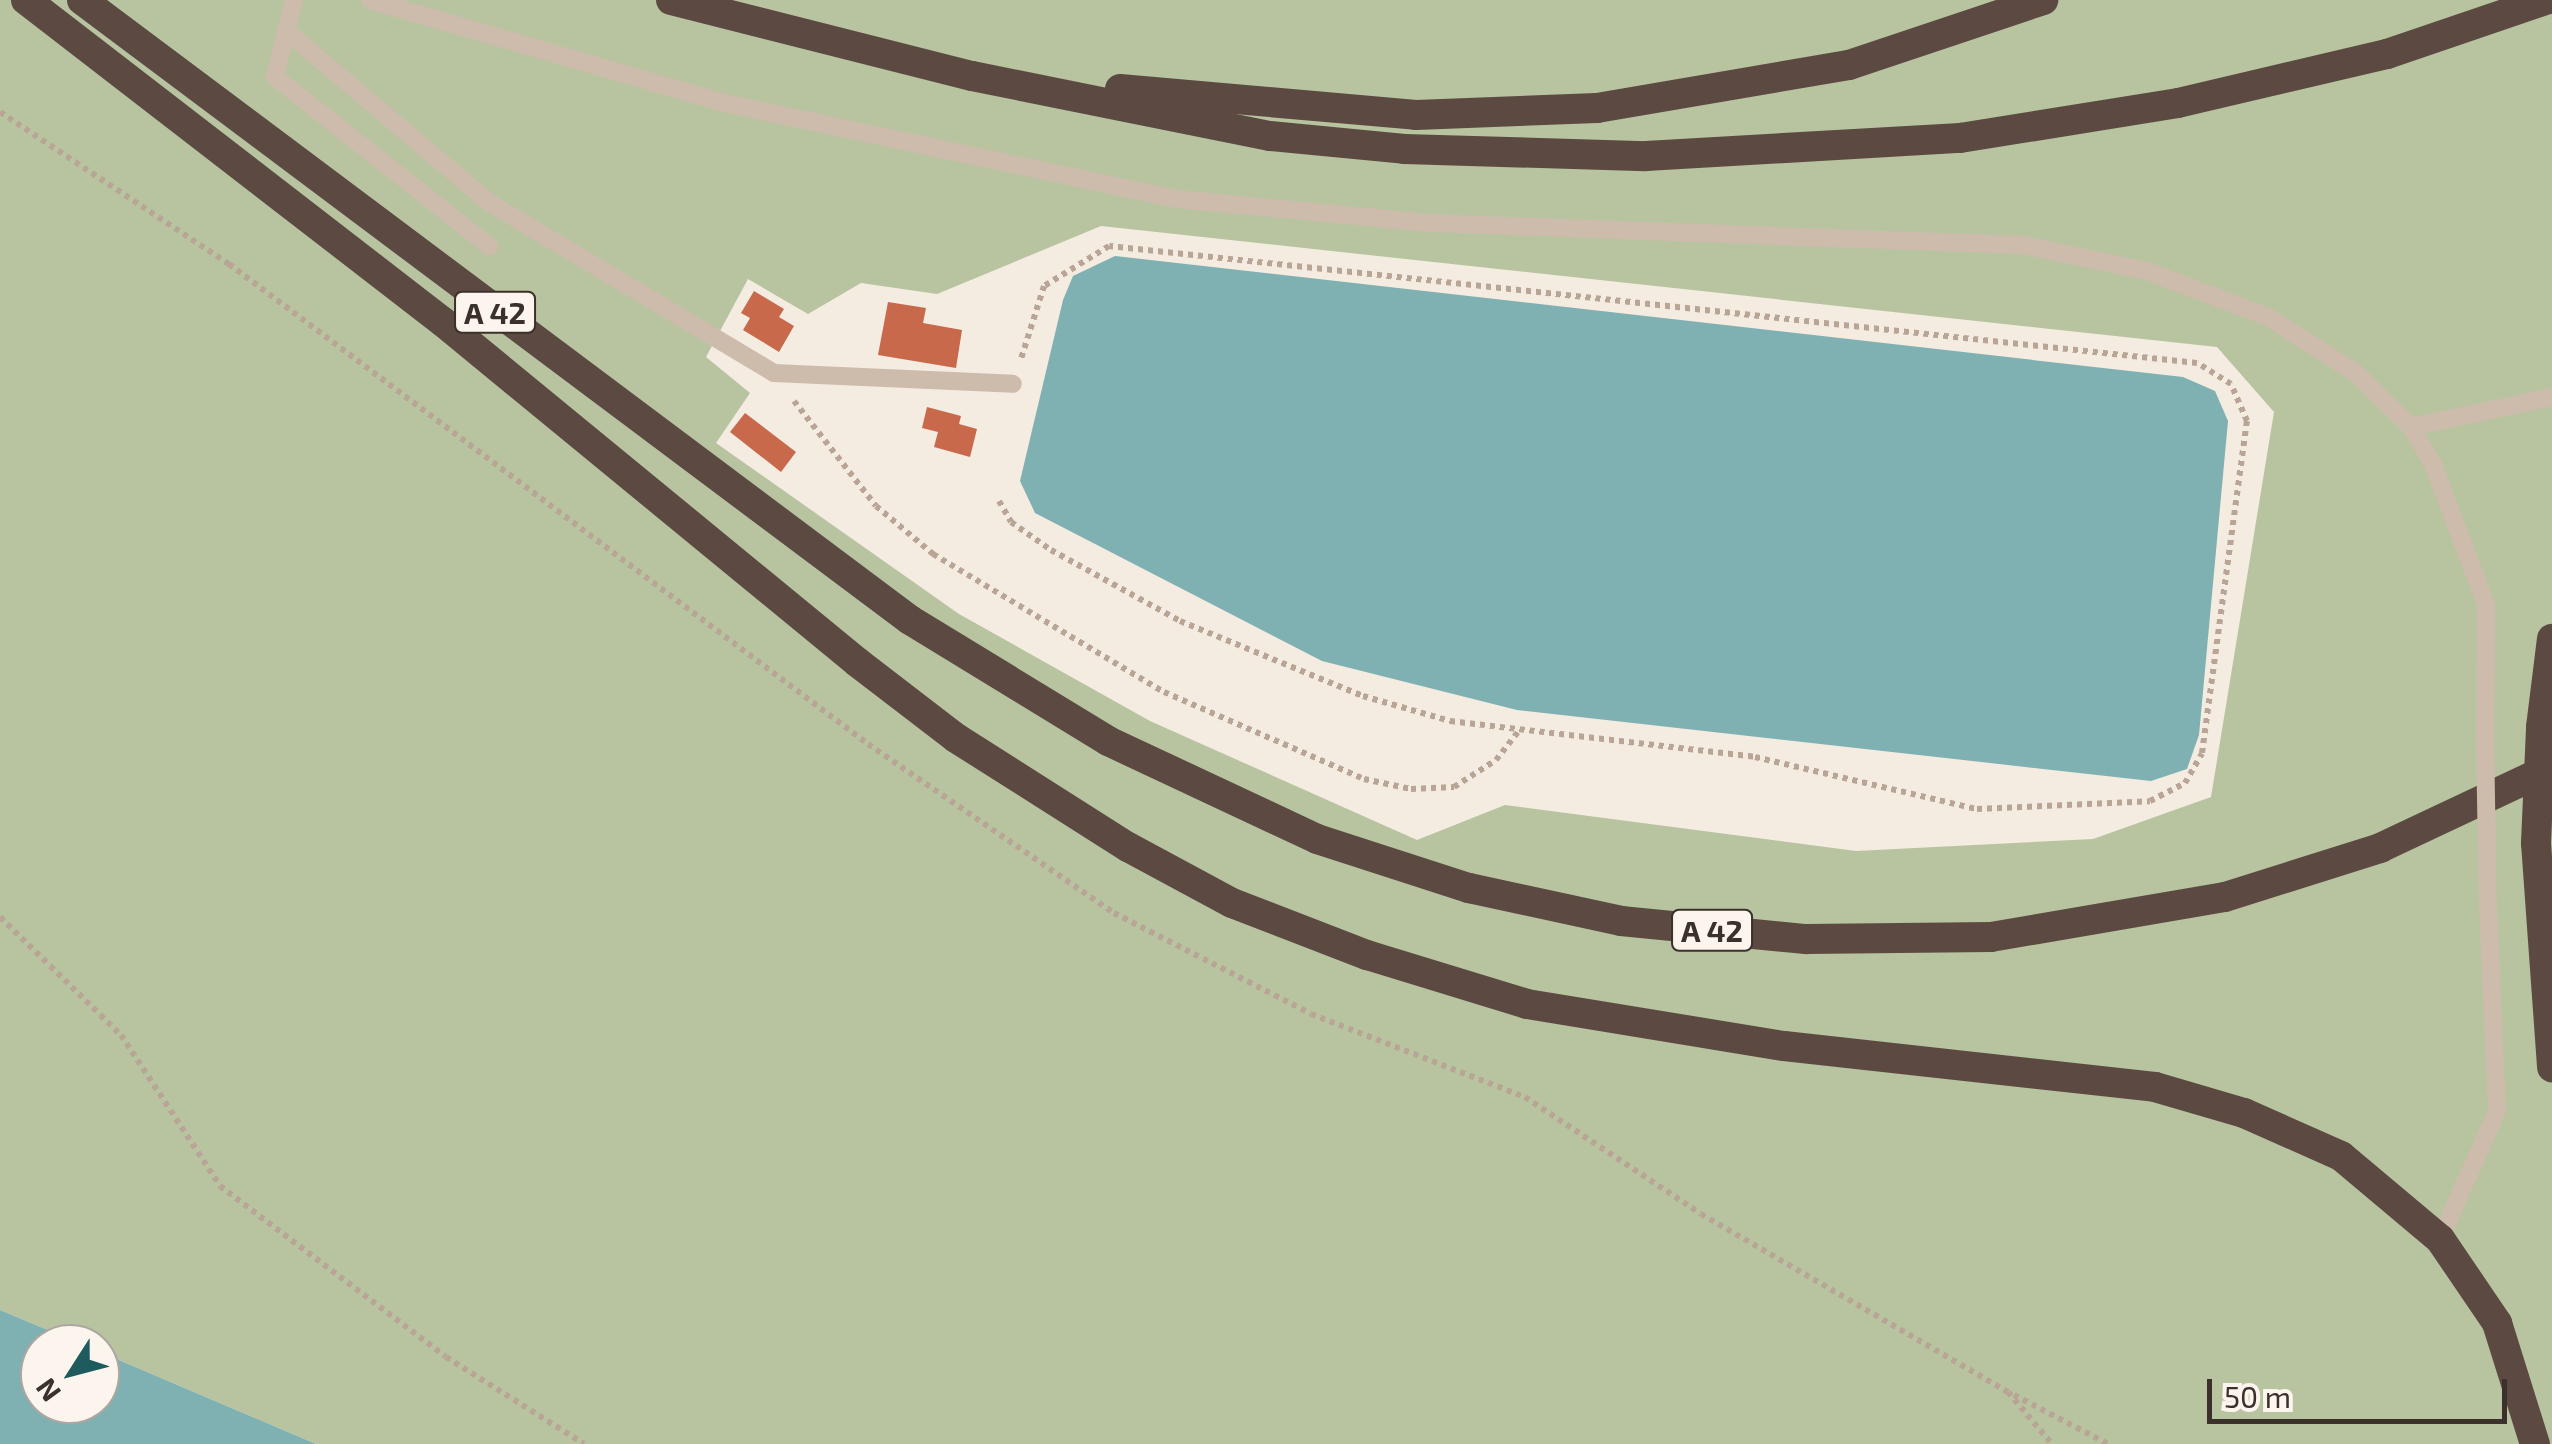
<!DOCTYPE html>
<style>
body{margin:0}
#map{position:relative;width:2552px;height:1444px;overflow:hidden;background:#f4ebe1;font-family:"Exo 2",sans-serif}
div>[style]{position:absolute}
.green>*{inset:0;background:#b8c4a0}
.water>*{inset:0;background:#7fb0b2}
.building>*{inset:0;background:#c8694b}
.path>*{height:6px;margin-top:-3px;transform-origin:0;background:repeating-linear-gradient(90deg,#b9a596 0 5px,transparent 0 10px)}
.lane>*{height:18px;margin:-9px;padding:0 9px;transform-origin:9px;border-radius:9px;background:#cdbbac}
.highway>*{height:30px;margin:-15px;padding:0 15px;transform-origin:15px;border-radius:15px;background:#5c4a42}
.lane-bridge>*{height:18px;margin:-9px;padding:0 9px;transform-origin:9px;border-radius:9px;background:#cdbbac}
.highway-bridge>*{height:30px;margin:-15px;padding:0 15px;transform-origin:15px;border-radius:15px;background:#5c4a42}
span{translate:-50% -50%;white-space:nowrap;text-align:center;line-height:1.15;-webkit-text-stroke:9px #fbf5ee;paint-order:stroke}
.shield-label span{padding:2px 8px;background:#fbf5ee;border:2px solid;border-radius:8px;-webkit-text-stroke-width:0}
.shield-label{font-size:30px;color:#3b302b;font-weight:700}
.north{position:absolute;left:20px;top:1324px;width:100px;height:100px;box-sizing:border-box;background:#fbf5ee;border:2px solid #aea6a0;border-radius:50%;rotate:234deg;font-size:28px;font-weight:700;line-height:40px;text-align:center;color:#3b302b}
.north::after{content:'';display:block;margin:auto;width:35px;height:45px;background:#1f5a5e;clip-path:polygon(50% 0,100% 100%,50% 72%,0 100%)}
.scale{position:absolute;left:2207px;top:1379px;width:300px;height:45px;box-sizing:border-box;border:5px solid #3b302b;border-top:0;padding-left:12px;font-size:30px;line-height:35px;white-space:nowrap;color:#3b302b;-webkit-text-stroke:8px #fbf5ee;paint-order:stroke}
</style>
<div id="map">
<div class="green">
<div style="clip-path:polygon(evenodd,0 0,2552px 0,2552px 1444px,316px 1444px,100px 1352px,100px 1344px,81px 1344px,0 1310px,0 0,1101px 226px,2217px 347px,2274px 412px,2211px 797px,2093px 839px,1856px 851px,1505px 805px,1417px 840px,1150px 721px,959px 614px,716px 443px,750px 393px,706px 357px,748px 279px,808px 314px,861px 283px,937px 294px,1101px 226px)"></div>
</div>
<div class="water">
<div style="clip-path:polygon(1115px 256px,2183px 377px,2215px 391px,2228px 421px,2199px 735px,2187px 769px,2151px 781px,1517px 710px,1322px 661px,1035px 513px,1020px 481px,1063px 300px,1073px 276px)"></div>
<div style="clip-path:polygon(0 1310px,81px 1344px,40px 1344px,40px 1404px,100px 1404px,100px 1352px,316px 1444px,0 1444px)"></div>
</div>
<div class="building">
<div style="clip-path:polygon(754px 291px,784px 309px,779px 317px,794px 326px,779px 352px,743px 330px,750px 318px,741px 313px)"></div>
<div style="clip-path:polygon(888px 302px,926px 308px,923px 323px,962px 330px,956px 368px,878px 355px)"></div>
<div style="clip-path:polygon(927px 407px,961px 416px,959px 424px,977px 429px,970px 457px,934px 447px,938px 432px,922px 428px)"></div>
<div style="clip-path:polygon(745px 413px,796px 452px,781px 472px,730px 432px)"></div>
</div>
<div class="path">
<div style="left:0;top:112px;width:275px;rotate:33.6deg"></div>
<div style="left:229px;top:264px;width:799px;rotate:36.91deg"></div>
<div style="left:868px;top:744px;width:298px;rotate:34.5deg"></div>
<div style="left:1114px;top:913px;width:221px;rotate:27.1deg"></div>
<div style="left:1311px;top:1014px;width:230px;rotate:21.2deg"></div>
<div style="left:1525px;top:1097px;width:211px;rotate:33.6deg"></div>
<div style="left:1701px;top:1214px;width:355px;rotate:30.1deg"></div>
<div style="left:2008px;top:1392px;width:68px;rotate:49.8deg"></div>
<div style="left:794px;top:401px;width:133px;rotate:52deg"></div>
<div style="left:876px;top:506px;width:75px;rotate:40.1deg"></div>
<div style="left:933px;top:554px;width:269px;rotate:30.9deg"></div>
<div style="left:1164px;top:692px;width:218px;rotate:23.5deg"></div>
<div style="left:1364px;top:779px;width:48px;rotate:12deg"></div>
<div style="left:1411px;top:789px;width:43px;rotate:-2.7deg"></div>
<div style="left:1454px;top:787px;width:50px;rotate:-32.7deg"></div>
<div style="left:1496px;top:760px;width:37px;rotate:-52deg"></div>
<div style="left:999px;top:501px;width:24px;rotate:60deg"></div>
<div style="left:1011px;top:522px;width:49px;rotate:35deg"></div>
<div style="left:1051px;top:550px;width:147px;rotate:28.8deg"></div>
<div style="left:1180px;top:621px;width:198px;rotate:22.3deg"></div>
<div style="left:1363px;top:696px;width:91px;rotate:16deg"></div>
<div style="left:1450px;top:721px;width:307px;rotate:6.7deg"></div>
<div style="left:1755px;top:757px;width:228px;rotate:13.2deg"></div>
<div style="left:1977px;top:809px;width:173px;rotate:-2.6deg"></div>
<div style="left:2150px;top:801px;width:39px;rotate:-27deg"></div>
<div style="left:2185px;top:783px;width:34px;rotate:-60deg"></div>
<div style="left:2202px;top:753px;width:335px;rotate:-82.3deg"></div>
<div style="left:2247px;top:421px;width:40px;rotate:-113.4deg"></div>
<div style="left:2231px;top:384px;width:40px;rotate:-148deg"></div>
<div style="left:2197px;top:363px;width:1094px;rotate:-173.86deg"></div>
<div style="left:1109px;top:246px;width:76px;rotate:148.4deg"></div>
<div style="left:1044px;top:286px;width:77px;rotate:107.5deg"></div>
<div style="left:0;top:917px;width:169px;rotate:44.3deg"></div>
<div style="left:121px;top:1035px;width:181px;rotate:56.7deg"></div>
<div style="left:220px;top:1186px;width:283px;rotate:37.1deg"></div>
<div style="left:446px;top:1357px;width:163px;rotate:32.2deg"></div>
<div style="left:2014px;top:1395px;width:106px;rotate:27.5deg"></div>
</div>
<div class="lane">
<div style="left:294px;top:0;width:79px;rotate:103.9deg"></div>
<div style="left:275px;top:77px;width:273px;rotate:38.3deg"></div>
<div style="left:370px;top:0;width:365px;rotate:16.2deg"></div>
<div style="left:720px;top:102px;width:466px;rotate:12deg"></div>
<div style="left:1176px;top:199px;width:254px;rotate:5.4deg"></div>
<div style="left:1429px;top:223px;width:594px;rotate:2.12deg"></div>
<div style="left:2023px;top:245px;width:127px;rotate:11.8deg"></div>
<div style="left:2147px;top:271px;width:129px;rotate:20.8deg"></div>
<div style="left:2268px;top:317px;width:104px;rotate:32.5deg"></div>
<div style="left:2356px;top:373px;width:77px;rotate:44.5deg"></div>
<div style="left:2411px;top:427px;width:43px;rotate:59.3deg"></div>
<div style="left:2433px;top:464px;width:150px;rotate:69.3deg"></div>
<div style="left:2486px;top:604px;width:137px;rotate:90.4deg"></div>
<div style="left:285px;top:30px;width:268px;rotate:40.2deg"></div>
<div style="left:490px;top:203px;width:331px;rotate:30.9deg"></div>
<div style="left:774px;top:373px;width:239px;rotate:2.6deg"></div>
<div style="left:2411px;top:427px;width:144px;rotate:-12deg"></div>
<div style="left:2440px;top:1239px;width:140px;rotate:-66deg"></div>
<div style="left:2497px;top:1111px;width:204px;rotate:-92.5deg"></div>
</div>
<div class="highway">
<div style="left:26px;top:0;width:527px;rotate:37.67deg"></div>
<div style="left:443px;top:322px;width:536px;rotate:39.39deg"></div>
<div style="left:857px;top:662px;width:125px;rotate:37.5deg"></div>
<div style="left:956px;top:738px;width:204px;rotate:32.4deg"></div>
<div style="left:1128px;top:847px;width:118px;rotate:28.3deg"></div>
<div style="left:1232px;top:903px;width:145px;rotate:21.1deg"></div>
<div style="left:1367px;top:955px;width:167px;rotate:17deg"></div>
<div style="left:1527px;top:1004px;width:260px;rotate:9.3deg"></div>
<div style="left:1784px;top:1046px;width:373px;rotate:6.3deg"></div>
<div style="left:2155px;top:1087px;width:93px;rotate:16.3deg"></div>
<div style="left:2244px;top:1113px;width:106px;rotate:23.9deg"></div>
<div style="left:2341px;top:1156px;width:129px;rotate:40deg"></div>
<div style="left:2440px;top:1239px;width:102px;rotate:55.8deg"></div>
<div style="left:2497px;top:1323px;width:127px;rotate:72.6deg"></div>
<div style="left:82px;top:0;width:1034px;rotate:36.83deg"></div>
<div style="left:910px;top:620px;width:232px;rotate:31.4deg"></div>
<div style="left:1108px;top:741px;width:231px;rotate:25.1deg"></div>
<div style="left:1317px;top:839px;width:160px;rotate:17.9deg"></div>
<div style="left:1469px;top:888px;width:156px;rotate:12.2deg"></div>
<div style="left:1621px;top:921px;width:186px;rotate:5.6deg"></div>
<div style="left:1806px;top:939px;width:185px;rotate:-0.6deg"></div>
<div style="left:1991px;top:937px;width:237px;rotate:-9.7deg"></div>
<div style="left:2225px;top:897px;width:163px;rotate:-17.5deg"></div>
<div style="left:2380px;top:848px;width:190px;rotate:-25.2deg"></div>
<div style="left:671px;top:0;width:310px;rotate:14.2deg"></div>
<div style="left:972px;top:76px;width:304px;rotate:11.4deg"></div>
<div style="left:1270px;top:136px;width:135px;rotate:5.5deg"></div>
<div style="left:1404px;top:149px;width:242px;rotate:1.7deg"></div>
<div style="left:1646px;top:156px;width:315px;rotate:-3.3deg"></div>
<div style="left:1960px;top:138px;width:221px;rotate:-9.1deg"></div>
<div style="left:2178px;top:103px;width:215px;rotate:-13.2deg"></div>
<div style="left:2387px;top:54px;width:168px;rotate:-18.8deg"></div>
<div style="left:1120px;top:89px;width:297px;rotate:5deg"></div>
<div style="left:1416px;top:115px;width:181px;rotate:-2.2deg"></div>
<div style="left:1597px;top:108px;width:256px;rotate:-9.7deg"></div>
<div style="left:1849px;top:65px;width:205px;rotate:-18.5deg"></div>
<div style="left:2541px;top:727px;width:89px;rotate:-82.9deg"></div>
<div style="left:2536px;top:843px;width:225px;rotate:85.9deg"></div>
</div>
<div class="lane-bridge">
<div style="left:2485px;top:741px;width:166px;rotate:89deg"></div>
</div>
<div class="highway-bridge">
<div style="left:2536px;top:843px;width:116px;rotate:-87.5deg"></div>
</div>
<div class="shield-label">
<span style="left:495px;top:312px">A 42</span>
<span style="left:1712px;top:930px">A 42</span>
</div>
<div class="north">N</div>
<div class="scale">50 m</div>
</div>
